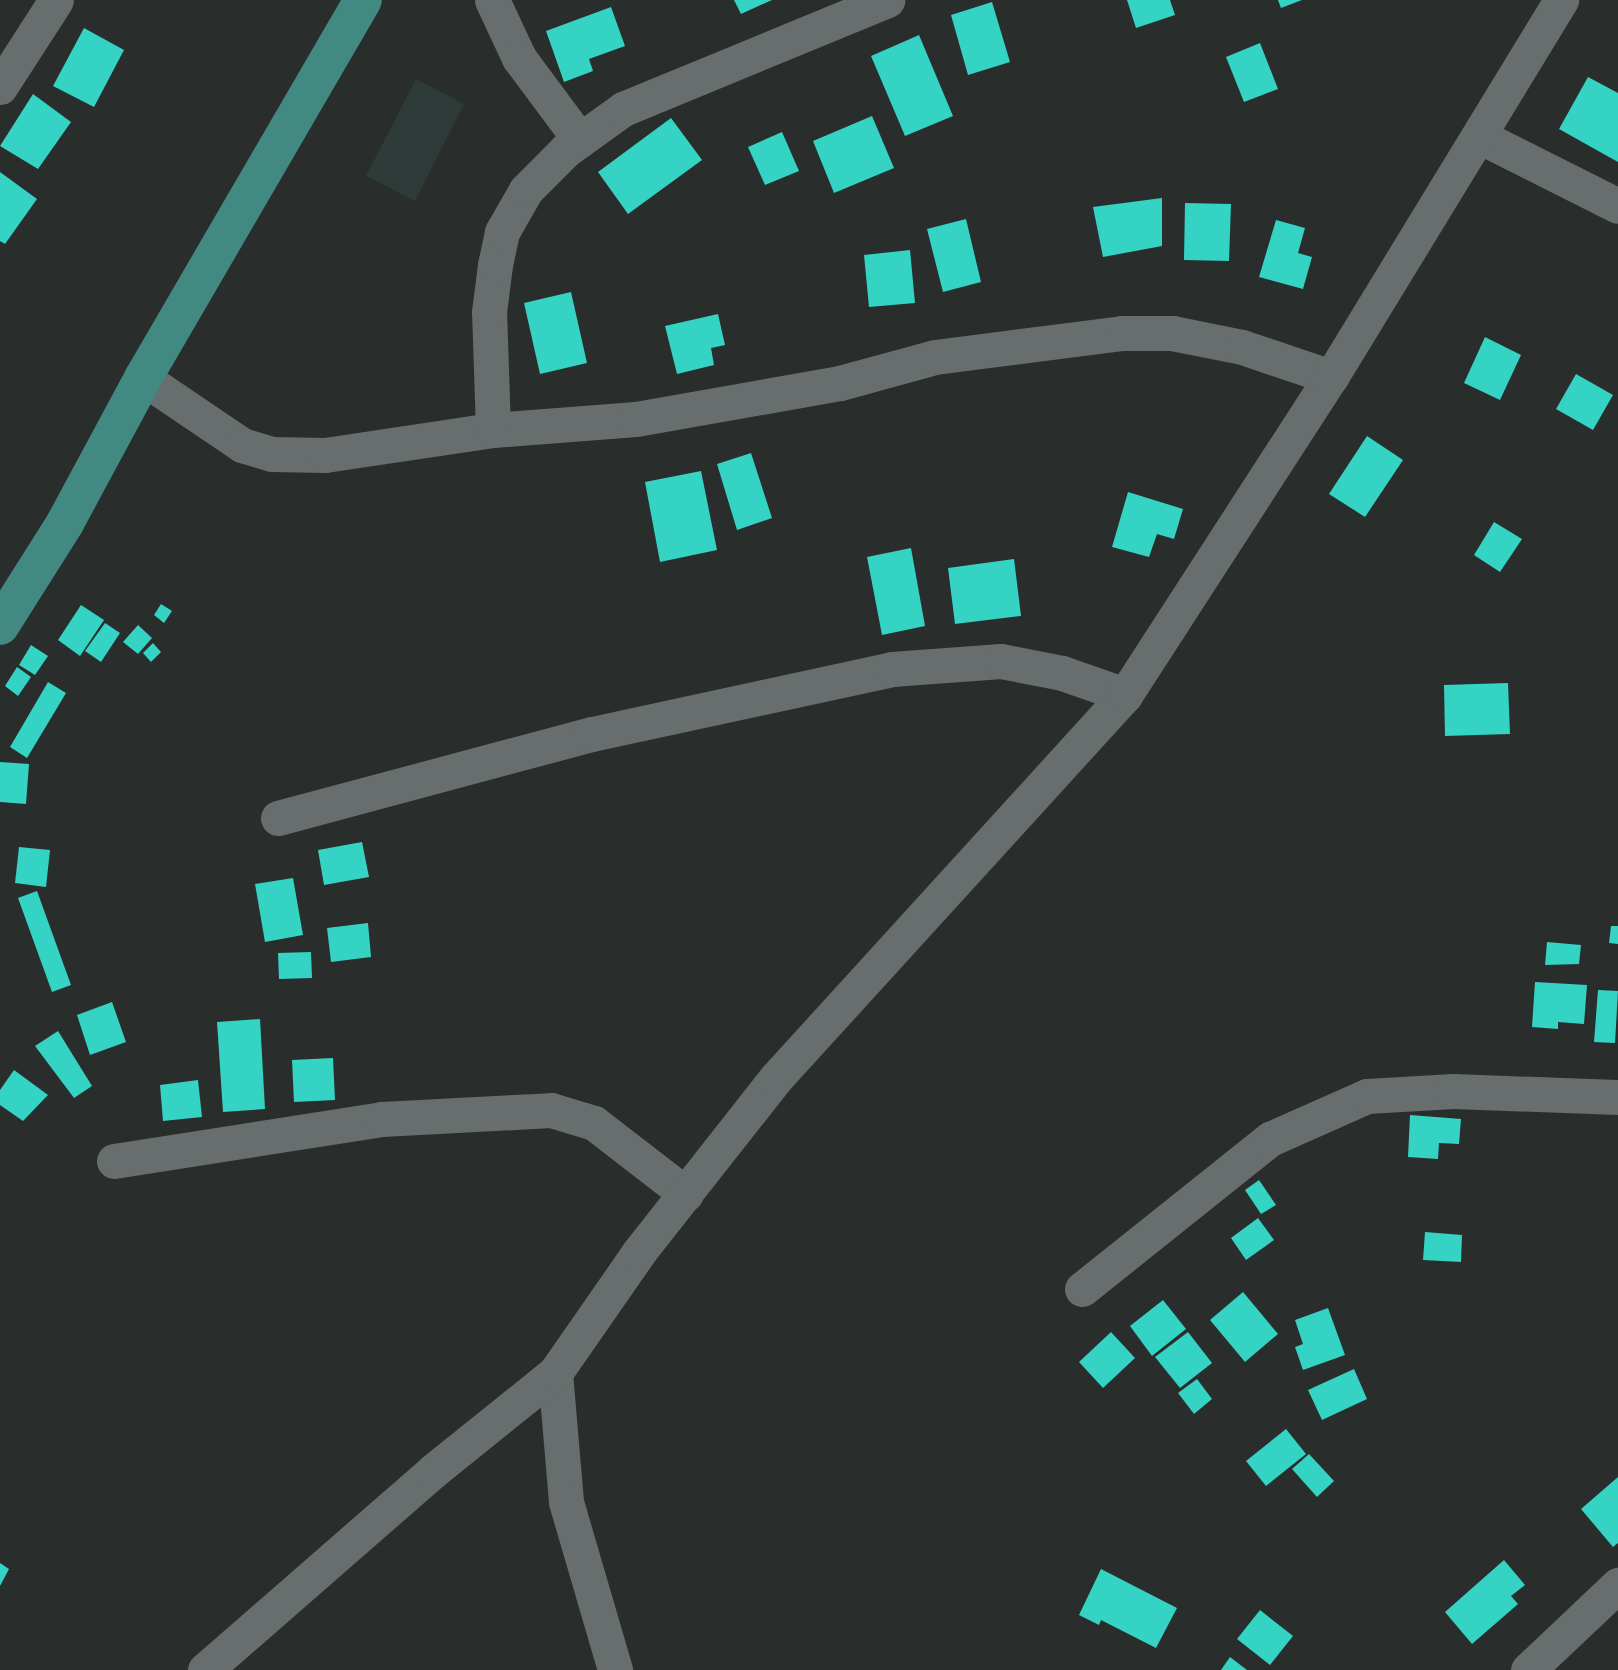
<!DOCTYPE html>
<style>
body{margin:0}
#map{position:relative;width:1618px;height:1670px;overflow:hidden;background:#292e2d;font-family:Signika,sans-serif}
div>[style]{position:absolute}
.built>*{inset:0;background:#2e3b39}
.building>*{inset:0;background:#34d3c4}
.minor>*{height:35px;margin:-17.5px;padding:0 17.5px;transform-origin:17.5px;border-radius:17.5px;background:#676e6d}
.major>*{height:38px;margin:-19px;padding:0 19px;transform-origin:19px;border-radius:19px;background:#428982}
span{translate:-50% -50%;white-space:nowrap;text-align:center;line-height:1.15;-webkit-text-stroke:7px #292e2d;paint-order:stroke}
</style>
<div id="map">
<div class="built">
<div style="clip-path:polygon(416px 79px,464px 104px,415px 201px,366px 176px)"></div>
</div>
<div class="building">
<div style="clip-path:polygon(734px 0,772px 0,741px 14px)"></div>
<div style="clip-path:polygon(1127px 0,1170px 0,1175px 15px,1136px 28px)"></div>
<div style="clip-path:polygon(1278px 0,1302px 0,1281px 8px)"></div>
<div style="clip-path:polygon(992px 2px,1010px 62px,968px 75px,951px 15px)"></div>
<div style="clip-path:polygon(611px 7px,625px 46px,589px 59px,593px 71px,564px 82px,546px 31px)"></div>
<div style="clip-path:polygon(84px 28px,124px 50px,94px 107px,53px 86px)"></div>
<div style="clip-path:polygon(919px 35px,953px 116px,905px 136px,871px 56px)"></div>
<div style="clip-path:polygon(1260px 43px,1278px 89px,1244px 102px,1226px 57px)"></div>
<div style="clip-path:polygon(1588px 77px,1618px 93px,1618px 162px,1559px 129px)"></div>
<div style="clip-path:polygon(33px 94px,71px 122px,38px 169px,0 146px)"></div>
<div style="clip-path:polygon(872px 116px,894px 168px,834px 193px,813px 141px)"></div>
<div style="clip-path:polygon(671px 118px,702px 160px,628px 214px,598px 172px)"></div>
<div style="clip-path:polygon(782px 132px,799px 171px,765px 185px,748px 147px)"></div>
<div style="clip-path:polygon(0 172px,37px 199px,5px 244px,0 241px)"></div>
<div style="clip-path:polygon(1162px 198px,1162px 246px,1103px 257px,1093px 207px)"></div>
<div style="clip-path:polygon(1185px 203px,1231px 204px,1229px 261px,1184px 260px)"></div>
<div style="clip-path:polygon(966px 219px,981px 282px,943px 292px,927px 229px)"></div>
<div style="clip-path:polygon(1276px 220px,1305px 228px,1298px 253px,1312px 257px,1303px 289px,1259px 277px)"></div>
<div style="clip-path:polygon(910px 250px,915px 303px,869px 307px,864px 255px)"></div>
<div style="clip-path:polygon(571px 292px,587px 363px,540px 374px,524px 303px)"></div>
<div style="clip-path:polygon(718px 314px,725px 345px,711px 348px,714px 365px,677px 374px,665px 326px)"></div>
<div style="clip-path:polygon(1485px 337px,1521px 355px,1500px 400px,1464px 383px)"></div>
<div style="clip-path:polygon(1576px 374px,1613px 395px,1593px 430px,1556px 409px)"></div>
<div style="clip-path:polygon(1367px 436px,1403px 460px,1365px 517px,1329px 494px)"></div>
<div style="clip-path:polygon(751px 453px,772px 518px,737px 530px,717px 464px)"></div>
<div style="clip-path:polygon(701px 471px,717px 550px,660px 562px,645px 482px)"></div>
<div style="clip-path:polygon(1128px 492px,1183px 509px,1174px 539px,1157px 534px,1149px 557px,1112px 547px)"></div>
<div style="clip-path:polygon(1494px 522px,1522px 539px,1500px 572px,1474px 555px)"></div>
<div style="clip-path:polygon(911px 548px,925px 626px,882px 635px,867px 557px)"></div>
<div style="clip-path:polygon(1014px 559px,1021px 616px,955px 624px,948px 568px)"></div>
<div style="clip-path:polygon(161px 604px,172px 611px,164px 623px,154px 615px)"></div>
<div style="clip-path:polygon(81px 605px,104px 620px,80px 656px,58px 640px)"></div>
<div style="clip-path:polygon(105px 623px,120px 633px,101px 662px,85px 651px)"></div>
<div style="clip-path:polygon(138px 625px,152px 638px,138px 654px,123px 642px)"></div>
<div style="clip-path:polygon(153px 643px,161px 652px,151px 662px,143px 653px)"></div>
<div style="clip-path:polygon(31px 645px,48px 656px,35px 675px,19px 665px)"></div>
<div style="clip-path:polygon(17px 667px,31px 677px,18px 696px,5px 686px)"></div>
<div style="clip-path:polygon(48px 682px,66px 693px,27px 758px,10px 747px)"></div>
<div style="clip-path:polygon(1508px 683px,1510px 734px,1445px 736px,1444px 685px)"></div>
<div style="clip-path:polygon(0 762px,29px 764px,26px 804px,0 802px)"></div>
<div style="clip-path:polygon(362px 842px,369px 877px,324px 885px,318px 850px)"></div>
<div style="clip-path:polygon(19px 847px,50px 850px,46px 887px,15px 883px)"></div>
<div style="clip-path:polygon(293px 878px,303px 935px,265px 942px,255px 884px)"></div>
<div style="clip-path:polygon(37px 891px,71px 985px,52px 992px,18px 898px)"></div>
<div style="clip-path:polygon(368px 923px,371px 957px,331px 962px,327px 928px)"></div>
<div style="clip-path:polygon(1611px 926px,1618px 926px,1618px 944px,1609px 943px)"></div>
<div style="clip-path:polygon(1547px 942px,1581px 945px,1579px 964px,1545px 965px)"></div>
<div style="clip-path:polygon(311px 952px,312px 978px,279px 979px,278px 953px)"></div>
<div style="clip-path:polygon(1535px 982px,1587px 985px,1584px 1024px,1558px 1022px,1558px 1029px,1532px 1027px)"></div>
<div style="clip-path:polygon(1598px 990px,1618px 991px,1615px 1043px,1594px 1042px)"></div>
<div style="clip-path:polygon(112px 1002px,126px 1042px,90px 1055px,77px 1015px)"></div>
<div style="clip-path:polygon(260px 1019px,265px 1109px,223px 1112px,217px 1022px)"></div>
<div style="clip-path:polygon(58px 1031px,92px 1086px,74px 1098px,35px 1046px)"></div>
<div style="clip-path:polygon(333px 1058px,335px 1100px,294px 1102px,292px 1060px)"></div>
<div style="clip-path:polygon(14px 1070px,48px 1095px,23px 1121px,0 1105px,0 1090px)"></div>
<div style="clip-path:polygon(198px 1080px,202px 1117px,163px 1121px,160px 1085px)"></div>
<div style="clip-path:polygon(1410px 1115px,1461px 1119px,1459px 1144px,1439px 1143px,1438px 1159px,1408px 1157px)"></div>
<div style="clip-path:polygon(1259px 1180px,1276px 1205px,1261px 1214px,1245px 1190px)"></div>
<div style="clip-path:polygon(1258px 1218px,1274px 1240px,1246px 1260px,1231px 1238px)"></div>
<div style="clip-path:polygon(1425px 1232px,1462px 1235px,1461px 1262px,1423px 1260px)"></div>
<div style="clip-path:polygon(1243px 1292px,1278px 1334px,1245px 1362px,1210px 1320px)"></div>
<div style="clip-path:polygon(1163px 1300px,1186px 1329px,1152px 1356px,1130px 1326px)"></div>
<div style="clip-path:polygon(1328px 1308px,1345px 1355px,1303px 1370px,1295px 1347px,1303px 1344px,1295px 1320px)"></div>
<div style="clip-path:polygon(1111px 1332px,1135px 1358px,1103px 1388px,1079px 1362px)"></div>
<div style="clip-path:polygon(1188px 1332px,1212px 1363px,1180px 1388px,1155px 1357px)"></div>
<div style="clip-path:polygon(1354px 1369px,1367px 1399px,1322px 1420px,1308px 1390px)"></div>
<div style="clip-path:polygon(1197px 1379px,1212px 1399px,1194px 1414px,1178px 1393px)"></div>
<div style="clip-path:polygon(1286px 1429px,1306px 1454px,1266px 1486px,1246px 1461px)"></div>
<div style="clip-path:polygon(1309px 1454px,1334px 1481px,1317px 1497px,1292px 1469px)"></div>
<div style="clip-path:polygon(1618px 1477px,1618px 1543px,1613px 1547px,1581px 1509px)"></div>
<div style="clip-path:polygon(1504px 1560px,1525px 1585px,1511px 1596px,1518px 1604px,1472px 1644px,1445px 1612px)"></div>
<div style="clip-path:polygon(0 1563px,9px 1569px,0 1586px)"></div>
<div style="clip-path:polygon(1101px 1569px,1177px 1608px,1156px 1648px,1101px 1620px,1099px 1625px,1079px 1615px)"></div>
<div style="clip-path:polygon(1260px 1610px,1293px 1636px,1270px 1665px,1237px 1639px)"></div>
<div style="clip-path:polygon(1230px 1657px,1247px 1670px,1221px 1670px)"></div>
</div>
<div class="minor">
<div style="left:492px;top:0;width:64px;rotate:65deg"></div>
<div style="left:519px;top:58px;width:102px;rotate:53.4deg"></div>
<div style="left:0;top:87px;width:103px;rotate:-57.2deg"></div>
<div style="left:1481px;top:137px;width:153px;rotate:26.7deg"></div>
<div style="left:143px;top:378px;width:120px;rotate:34.1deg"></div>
<div style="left:242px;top:445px;width:31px;rotate:17deg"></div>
<div style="left:272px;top:454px;width:53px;rotate:1.1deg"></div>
<div style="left:325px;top:455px;width:170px;rotate:-8.5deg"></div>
<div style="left:493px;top:430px;width:143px;rotate:-4.4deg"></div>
<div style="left:636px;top:419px;width:207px;rotate:-10deg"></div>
<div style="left:840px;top:383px;width:98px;rotate:-15.3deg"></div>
<div style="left:935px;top:357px;width:189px;rotate:-7.3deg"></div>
<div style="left:1122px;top:333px;width:50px"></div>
<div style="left:1172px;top:333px;width:71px;rotate:11.3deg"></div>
<div style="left:1242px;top:347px;width:94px;rotate:18.6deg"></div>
<div style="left:493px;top:430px;width:118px;rotate:-91.9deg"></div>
<div style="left:489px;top:312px;width:47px;rotate:-82.7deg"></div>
<div style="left:495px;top:265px;width:34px;rotate:-78deg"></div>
<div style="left:502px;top:232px;width:48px;rotate:-60.3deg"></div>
<div style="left:526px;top:190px;width:57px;rotate:-45deg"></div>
<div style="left:566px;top:150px;width:70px;rotate:-35.7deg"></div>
<div style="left:623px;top:109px;width:286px;rotate:-22.4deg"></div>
<div style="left:278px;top:818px;width:325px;rotate:-15deg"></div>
<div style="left:592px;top:734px;width:307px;rotate:-12.2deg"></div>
<div style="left:892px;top:669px;width:109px;rotate:-4.2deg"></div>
<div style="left:1001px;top:661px;width:62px;rotate:11.1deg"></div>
<div style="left:1062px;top:673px;width:67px;rotate:19.2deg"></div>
<div style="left:114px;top:1161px;width:270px;rotate:-8.9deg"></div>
<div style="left:381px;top:1119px;width:170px;rotate:-3deg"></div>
<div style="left:551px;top:1110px;width:45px;rotate:16.8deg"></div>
<div style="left:594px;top:1123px;width:116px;rotate:37.7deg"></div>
<div style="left:1082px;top:1289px;width:241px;rotate:-38.6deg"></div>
<div style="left:1270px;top:1139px;width:106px;rotate:-23.9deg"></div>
<div style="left:1367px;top:1096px;width:86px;rotate:-3.3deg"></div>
<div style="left:1453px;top:1091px;width:165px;rotate:2.1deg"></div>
<div style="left:555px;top:1373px;width:129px;rotate:85.1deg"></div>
<div style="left:566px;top:1502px;width:175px;rotate:73.7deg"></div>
<div style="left:205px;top:1670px;width:303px;rotate:-41.1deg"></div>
<div style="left:433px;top:1471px;width:156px;rotate:-38.8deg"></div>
<div style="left:555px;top:1373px;width:147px;rotate:-55.2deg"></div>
<div style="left:639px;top:1252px;width:221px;rotate:-51.8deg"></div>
<div style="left:776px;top:1078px;width:518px;rotate:-47.66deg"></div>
<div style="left:1125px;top:695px;width:379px;rotate:-57.1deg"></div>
<div style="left:1331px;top:377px;width:442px;rotate:-58.6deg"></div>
<div style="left:1528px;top:1670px;width:124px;rotate:-43.4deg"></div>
</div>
<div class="major">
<div style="left:0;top:626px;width:122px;rotate:-57.7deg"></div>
<div style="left:65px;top:523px;width:165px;rotate:-61.7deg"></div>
<div style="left:143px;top:378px;width:437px;rotate:-59.8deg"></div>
</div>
</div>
